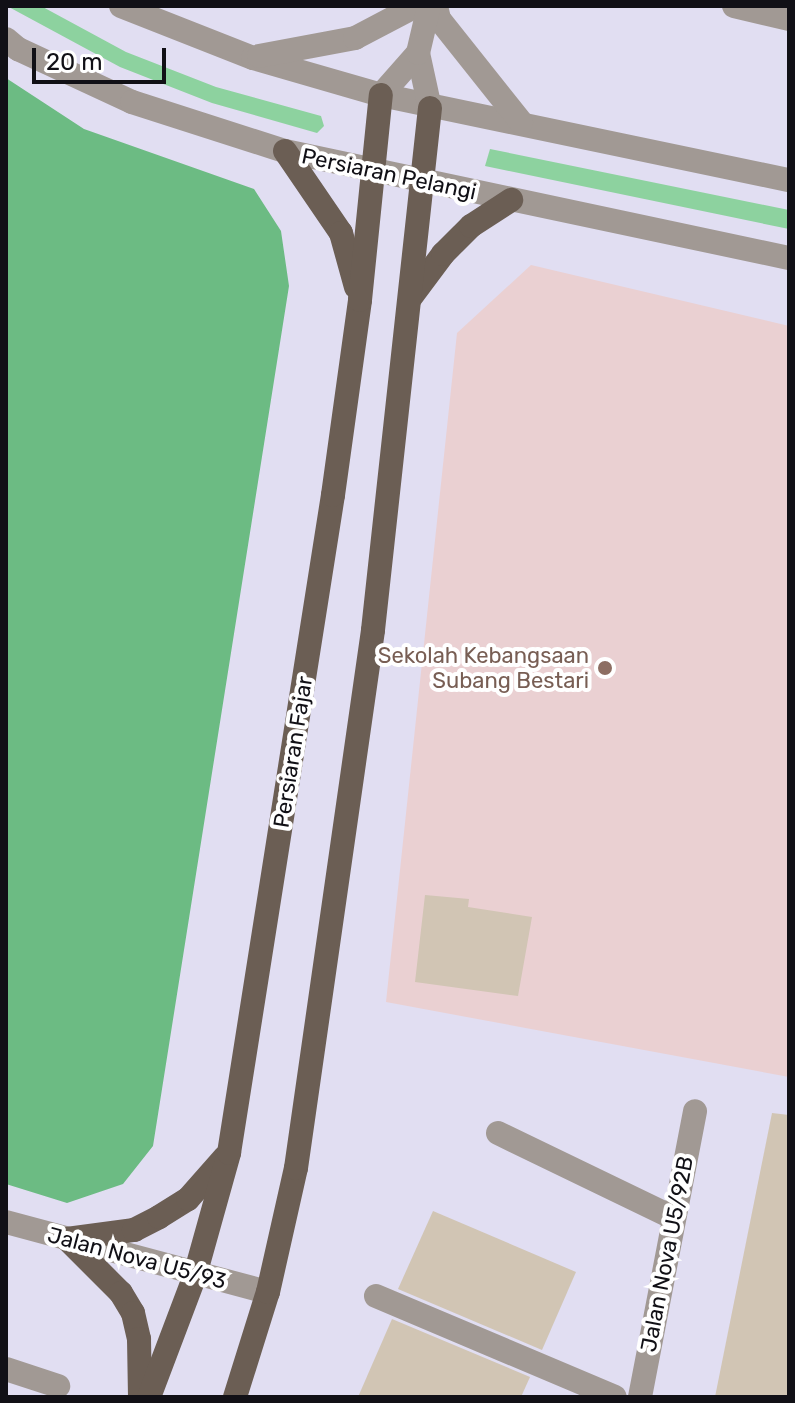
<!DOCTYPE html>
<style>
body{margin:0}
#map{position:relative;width:795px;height:1403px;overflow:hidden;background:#e1def2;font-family:Rubik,sans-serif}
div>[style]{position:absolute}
.education>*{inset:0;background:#ead0d2}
.green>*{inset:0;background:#8dd29f}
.forest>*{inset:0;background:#6cbb83}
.building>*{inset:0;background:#d1c5b4}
.minor>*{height:24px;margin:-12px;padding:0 12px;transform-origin:12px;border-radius:12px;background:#a19994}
.major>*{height:24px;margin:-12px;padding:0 12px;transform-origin:12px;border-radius:12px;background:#6b5e54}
.dots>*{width:22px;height:22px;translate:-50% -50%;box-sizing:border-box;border:4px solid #fff;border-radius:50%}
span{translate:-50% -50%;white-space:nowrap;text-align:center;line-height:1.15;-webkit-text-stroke:8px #fff;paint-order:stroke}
.street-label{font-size:22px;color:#111016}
.education-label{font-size:22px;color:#785e54}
.right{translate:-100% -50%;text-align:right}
.frame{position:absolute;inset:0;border:8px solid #111016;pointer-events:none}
.scale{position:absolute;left:32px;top:48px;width:134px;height:36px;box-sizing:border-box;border:4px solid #111016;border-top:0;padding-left:10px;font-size:24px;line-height:28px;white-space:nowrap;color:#111016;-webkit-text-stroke:6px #fff;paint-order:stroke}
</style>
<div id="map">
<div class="education">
<div style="clip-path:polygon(531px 265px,789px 326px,789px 1077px,386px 1002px,457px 333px)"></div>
</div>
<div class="green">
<div style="clip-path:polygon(7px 6px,41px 6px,126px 52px,216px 87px,321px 116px,324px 126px,317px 133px,212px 103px,120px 67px)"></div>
<div style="clip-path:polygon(490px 149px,789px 210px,789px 229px,485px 166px)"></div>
</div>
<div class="forest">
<div style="clip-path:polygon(6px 78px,84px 129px,254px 189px,281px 231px,289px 286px,153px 1146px,123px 1184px,67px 1203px,6px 1184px)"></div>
</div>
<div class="building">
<div style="clip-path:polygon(425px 895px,469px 899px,468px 907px,532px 917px,518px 996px,415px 982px)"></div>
<div style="clip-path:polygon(772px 1113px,789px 1115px,789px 1397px,715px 1397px)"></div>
<div style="clip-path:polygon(433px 1211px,576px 1272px,542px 1350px,398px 1289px)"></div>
<div style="clip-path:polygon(392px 1319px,530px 1377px,521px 1397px,358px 1397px)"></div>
</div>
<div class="minor">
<div style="left:121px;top:6px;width:142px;rotate:21.5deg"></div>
<div style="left:253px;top:58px;width:133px;rotate:16.1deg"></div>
<div style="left:381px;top:95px;width:417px;rotate:11.8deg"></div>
<div style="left:436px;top:6px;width:13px;rotate:77deg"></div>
<div style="left:439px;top:19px;width:132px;rotate:51.5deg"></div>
<div style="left:734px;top:6px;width:57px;rotate:13.3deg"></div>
<div style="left:6px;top:39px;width:16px;rotate:40deg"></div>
<div style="left:18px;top:49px;width:126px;rotate:24.9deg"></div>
<div style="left:132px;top:102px;width:161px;rotate:17.8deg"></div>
<div style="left:285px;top:151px;width:515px;rotate:11.99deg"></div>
<div style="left:418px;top:53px;width:56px;rotate:77.7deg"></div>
<div style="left:259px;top:56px;width:98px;rotate:-10.6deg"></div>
<div style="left:355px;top:38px;width:69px;rotate:-27.7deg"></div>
<div style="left:381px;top:95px;width:56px;rotate:-48.6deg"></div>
<div style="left:418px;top:53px;width:48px;rotate:-76.8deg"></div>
<div style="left:498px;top:1133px;width:195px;rotate:25.8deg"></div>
<div style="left:6px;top:1222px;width:271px;rotate:15deg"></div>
<div style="left:376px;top:1296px;width:259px;rotate:22.9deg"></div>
<div style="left:6px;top:1369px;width:55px;rotate:18.1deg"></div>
<div style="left:640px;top:1397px;width:291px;rotate:-79.1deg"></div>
</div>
<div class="major">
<div style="left:285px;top:151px;width:99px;rotate:55.7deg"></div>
<div style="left:341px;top:233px;width:56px;rotate:74.5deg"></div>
<div style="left:411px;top:297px;width:54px;rotate:-53.3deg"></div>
<div style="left:443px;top:254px;width:40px;rotate:-45deg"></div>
<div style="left:471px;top:226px;width:48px;rotate:-33deg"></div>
<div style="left:67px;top:1239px;width:68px;rotate:-7.7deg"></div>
<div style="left:134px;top:1230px;width:28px;rotate:-27deg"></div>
<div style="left:159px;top:1217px;width:34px;rotate:-32deg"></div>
<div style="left:188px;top:1199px;width:56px;rotate:-48.6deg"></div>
<div style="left:67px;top:1239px;width:76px;rotate:45deg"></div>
<div style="left:121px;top:1293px;width:23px;rotate:59deg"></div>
<div style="left:133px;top:1313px;width:27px;rotate:77deg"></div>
<div style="left:139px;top:1339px;width:58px;rotate:89deg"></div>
<div style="left:149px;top:1397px;width:130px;rotate:-69.3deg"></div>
<div style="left:195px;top:1275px;width:127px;rotate:-74.4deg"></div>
<div style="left:229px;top:1153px;width:666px;rotate:-81.02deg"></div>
<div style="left:333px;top:495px;width:197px;rotate:-82.1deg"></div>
<div style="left:360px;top:300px;width:206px;rotate:-84.2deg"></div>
<div style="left:235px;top:1397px;width:110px;rotate:-72.6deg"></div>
<div style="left:268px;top:1292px;width:127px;rotate:-77.3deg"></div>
<div style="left:296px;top:1168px;width:543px;rotate:-81.85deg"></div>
<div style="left:373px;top:630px;width:525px;rotate:-83.77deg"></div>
</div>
<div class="dots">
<div style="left:605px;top:668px;background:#8d6e63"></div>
</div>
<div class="street-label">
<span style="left:389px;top:174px;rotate:12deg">Persiaran Pelangi</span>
<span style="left:293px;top:752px;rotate:-81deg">Persiaran Fajar</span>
<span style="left:667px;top:1254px;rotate:-79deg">Jalan Nova U5/92B</span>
<span style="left:137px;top:1258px;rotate:15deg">Jalan Nova U5/93</span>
</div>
<div class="education-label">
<span class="right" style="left:589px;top:668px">Sekolah Kebangsaan<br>Subang Bestari</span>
</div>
<div class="frame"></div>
<div class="scale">20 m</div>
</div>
